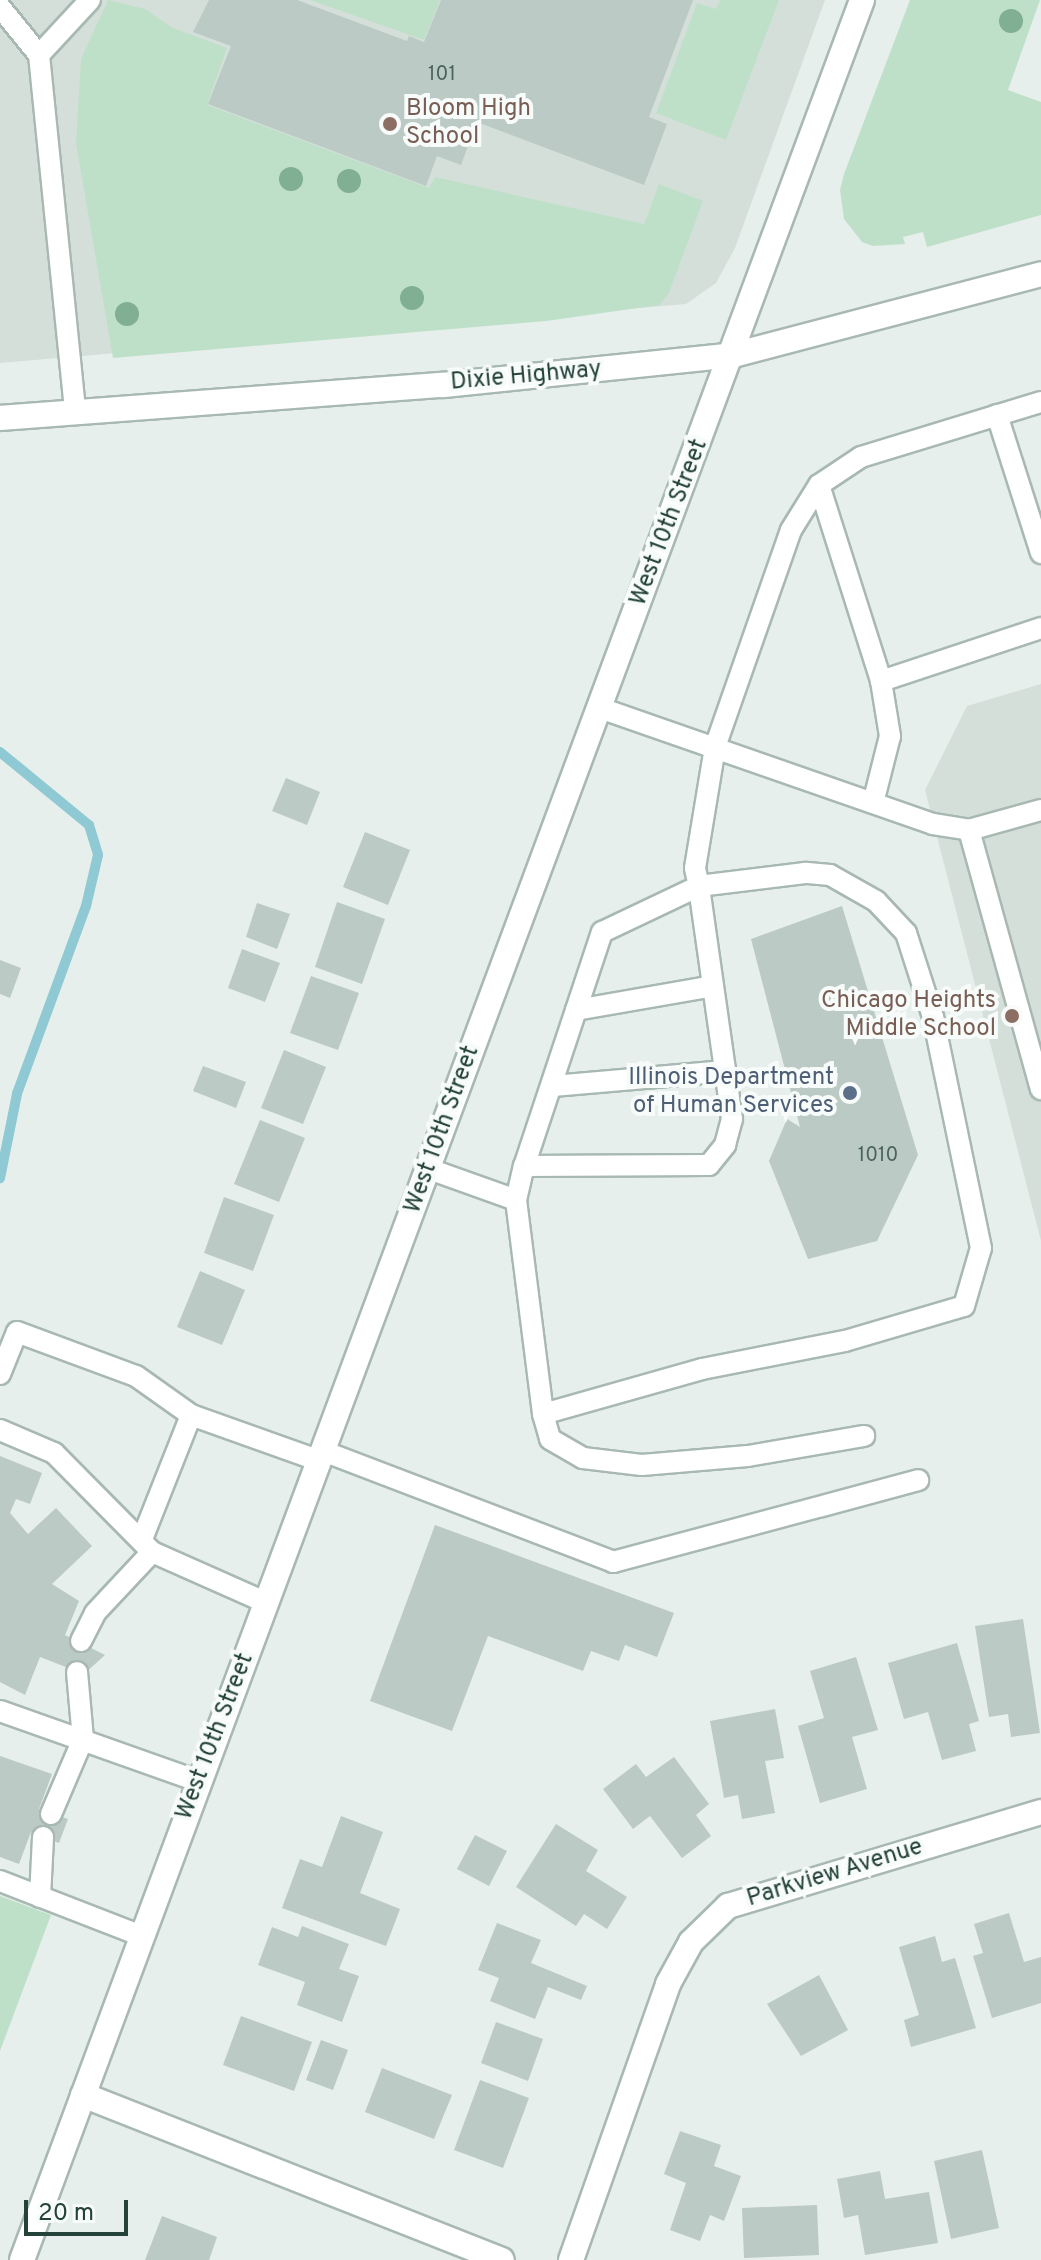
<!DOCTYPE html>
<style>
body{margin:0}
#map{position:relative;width:1041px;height:2260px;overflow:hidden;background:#e6efeb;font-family:Overpass,sans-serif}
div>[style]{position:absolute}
.built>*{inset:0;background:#d4dfda}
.green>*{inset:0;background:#bfe0c8}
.stream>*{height:10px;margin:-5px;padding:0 5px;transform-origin:5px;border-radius:5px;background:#8ec9d4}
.building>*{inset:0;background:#bbcac4}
.roads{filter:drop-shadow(2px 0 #a8b8b2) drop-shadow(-2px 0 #a8b8b2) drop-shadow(0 2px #a8b8b2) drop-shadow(0 -2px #a8b8b2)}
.service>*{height:20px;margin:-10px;padding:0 10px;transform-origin:10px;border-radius:10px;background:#fff}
.minor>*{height:24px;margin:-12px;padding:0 12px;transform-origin:12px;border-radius:12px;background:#fff}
.secondary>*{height:24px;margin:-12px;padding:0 12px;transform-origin:12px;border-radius:12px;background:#fff}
.trees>*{width:24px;height:24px;margin:-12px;border-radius:50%;background:#80af93}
.dots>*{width:22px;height:22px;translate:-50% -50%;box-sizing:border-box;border:4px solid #f7fbf9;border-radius:50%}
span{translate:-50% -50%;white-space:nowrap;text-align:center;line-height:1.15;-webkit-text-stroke:8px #f7fbf9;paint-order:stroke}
.number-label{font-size:20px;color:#4a645c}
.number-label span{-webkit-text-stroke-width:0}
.education-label{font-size:24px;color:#785e54}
.left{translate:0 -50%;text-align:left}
.right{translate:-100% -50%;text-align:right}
.street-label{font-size:24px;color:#24423a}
.service-label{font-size:24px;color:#4e5e75}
.scale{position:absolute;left:24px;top:2200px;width:104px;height:36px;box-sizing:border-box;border:4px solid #24423a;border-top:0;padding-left:10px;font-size:24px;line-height:28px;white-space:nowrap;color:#24423a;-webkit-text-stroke:6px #f7fbf9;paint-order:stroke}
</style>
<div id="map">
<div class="built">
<div style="clip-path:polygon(0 0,825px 0,735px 248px,716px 283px,686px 304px,0 363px)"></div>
<div style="clip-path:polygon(1041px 684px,1041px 1241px,925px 790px,967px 706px)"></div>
</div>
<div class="green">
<div style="clip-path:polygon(108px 0,145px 9px,173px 28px,227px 48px,207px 105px,429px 188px,435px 177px,644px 224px,659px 184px,703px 201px,669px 293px,659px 305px,546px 321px,113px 358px,76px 143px,81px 59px)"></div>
<div style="clip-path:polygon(310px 0,440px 0,424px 40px)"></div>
<div style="clip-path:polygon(720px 0,779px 0,726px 140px,656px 113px,697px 3px,716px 9px)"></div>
<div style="clip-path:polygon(910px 0,1040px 0,1008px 90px,1041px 102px,1041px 215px,927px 247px,923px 232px,903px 237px,905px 244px,873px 246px,862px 242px,844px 219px,840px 190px,844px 174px)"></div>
<div style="clip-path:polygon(0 1896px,51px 1915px,0 2051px)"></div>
</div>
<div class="stream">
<div style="left:0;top:752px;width:115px;rotate:39.4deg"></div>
<div style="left:89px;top:825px;width:31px;rotate:73deg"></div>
<div style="left:98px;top:855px;width:52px;rotate:103.2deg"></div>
<div style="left:86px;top:906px;width:200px;rotate:110.2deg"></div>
<div style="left:17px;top:1094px;width:86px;rotate:101.4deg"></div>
</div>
<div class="building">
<div style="clip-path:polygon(209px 0,297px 0,407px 41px,409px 36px,424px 42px,441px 0,693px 0,649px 117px,667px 124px,644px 185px,477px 122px,461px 165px,437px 156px,426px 186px,208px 104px,231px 46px,193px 32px)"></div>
<div style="clip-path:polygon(286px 778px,320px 792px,307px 825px,272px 811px)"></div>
<div style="clip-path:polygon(365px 832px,410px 850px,388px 905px,343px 887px)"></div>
<div style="clip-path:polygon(337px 902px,385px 919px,362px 984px,315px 967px)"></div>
<div style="clip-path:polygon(257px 903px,290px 914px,277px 949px,246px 937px)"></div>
<div style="clip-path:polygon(842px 906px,918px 1155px,877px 1241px,808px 1259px,769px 1161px,787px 1119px,800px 1127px,751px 939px)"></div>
<div style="clip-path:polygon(242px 949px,280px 963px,265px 1002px,228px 988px)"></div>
<div style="clip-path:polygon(0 960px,21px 968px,10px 998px,0 994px)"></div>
<div style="clip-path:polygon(311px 976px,359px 993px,338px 1050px,290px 1033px)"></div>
<div style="clip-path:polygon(284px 1050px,326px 1067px,303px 1124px,261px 1108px)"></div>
<div style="clip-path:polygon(203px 1066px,246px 1082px,236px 1108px,193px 1091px)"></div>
<div style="clip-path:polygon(260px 1120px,305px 1138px,279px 1202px,234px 1184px)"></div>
<div style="clip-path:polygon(224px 1197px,274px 1215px,253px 1271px,204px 1253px)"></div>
<div style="clip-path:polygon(200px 1271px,245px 1290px,222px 1345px,177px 1327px)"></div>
<div style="clip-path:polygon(0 1456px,42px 1473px,30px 1504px,16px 1499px,10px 1513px,28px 1534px,56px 1508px,92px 1546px,52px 1584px,79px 1601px,65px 1635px,105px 1655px,84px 1674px,40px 1657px,25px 1695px,0 1682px)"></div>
<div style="clip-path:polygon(435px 1525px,674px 1613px,657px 1657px,625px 1645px,619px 1661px,591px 1651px,583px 1671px,488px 1636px,452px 1731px,370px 1701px)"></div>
<div style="clip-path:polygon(1023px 1619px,1040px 1733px,1011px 1737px,1008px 1714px,989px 1717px,975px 1626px)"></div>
<div style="clip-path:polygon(957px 1643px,979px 1721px,969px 1724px,976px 1751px,942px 1760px,928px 1712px,904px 1719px,888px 1663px)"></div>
<div style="clip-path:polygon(856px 1657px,878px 1730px,852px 1737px,867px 1789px,820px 1803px,798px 1726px,824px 1718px,810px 1671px)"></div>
<div style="clip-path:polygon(775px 1709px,784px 1758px,765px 1761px,775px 1813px,742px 1819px,738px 1795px,724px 1798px,710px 1721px)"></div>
<div style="clip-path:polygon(0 1756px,52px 1774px,39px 1809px,68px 1819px,59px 1843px,31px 1832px,19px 1864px,0 1857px)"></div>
<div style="clip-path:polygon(674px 1757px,709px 1804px,696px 1815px,711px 1836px,682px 1858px,650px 1816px,633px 1829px,603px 1789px,636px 1764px,646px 1777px)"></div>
<div style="clip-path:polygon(341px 1816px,383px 1832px,360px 1893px,400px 1909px,386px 1946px,282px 1908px,300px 1859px,322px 1867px)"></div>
<div style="clip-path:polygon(556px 1824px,598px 1850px,586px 1871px,627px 1897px,607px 1929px,584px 1914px,576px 1926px,516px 1887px)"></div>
<div style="clip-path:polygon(475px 1835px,507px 1851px,489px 1886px,457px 1869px)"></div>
<div style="clip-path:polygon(1009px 1913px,1024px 1962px,1041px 1957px,1041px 2003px,992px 2018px,973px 1956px,983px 1953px,974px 1924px)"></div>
<div style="clip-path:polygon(497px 1923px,541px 1940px,531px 1963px,587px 1986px,581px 2000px,548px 1987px,535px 2019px,490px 2001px,499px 1978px,478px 1970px)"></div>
<div style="clip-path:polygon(302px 1926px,349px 1944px,339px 1969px,359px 1976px,342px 2022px,297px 2005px,305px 1982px,258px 1965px,272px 1927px,298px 1937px)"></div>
<div style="clip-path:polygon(935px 1936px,942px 1962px,955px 1958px,976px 2028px,911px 2047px,904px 2020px,919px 2015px,899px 1947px)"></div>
<div style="clip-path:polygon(819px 1975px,848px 2030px,801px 2056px,767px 2004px)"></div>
<div style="clip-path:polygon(241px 2016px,312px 2042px,294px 2091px,223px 2065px)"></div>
<div style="clip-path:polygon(496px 2022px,543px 2039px,528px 2081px,481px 2063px)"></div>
<div style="clip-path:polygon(321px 2040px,348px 2050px,333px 2090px,306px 2080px)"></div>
<div style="clip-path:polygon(382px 2068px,452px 2095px,434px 2139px,365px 2112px)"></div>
<div style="clip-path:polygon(480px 2080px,529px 2098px,503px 2168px,454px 2150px)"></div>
<div style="clip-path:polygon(680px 2131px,721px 2145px,714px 2166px,741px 2176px,724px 2221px,710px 2215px,700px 2241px,670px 2230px,686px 2183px,664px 2174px)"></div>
<div style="clip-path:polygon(982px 2150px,999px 2228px,951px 2239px,934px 2161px)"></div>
<div style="clip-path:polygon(880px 2171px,885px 2199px,929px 2192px,938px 2243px,865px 2255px,858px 2215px,844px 2218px,837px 2179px)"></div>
<div style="clip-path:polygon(817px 2205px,819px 2255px,744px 2258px,742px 2208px)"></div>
<div style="clip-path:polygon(162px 2216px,217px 2237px,209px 2260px,145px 2260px)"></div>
</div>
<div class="roads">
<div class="service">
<div style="left:0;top:7px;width:62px;rotate:50.9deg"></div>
<div style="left:39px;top:55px;width:358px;rotate:84.2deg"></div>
<div style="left:39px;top:55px;width:75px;rotate:-47.2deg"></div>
<div style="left:997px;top:415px;width:145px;rotate:72.3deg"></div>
<div style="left:819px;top:485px;width:206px;rotate:72.4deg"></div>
<div style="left:881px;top:681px;width:56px;rotate:80.7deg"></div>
<div style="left:890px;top:736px;width:69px;rotate:104.2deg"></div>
<div style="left:881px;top:681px;width:169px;rotate:-18.3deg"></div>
<div style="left:600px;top:708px;width:353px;rotate:19.2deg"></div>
<div style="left:933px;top:824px;width:36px;rotate:9deg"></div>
<div style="left:969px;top:830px;width:75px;rotate:-15.5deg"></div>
<div style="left:969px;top:830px;width:269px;rotate:74.5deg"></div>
<div style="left:576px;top:1010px;width:139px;rotate:-9.9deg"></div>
<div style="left:553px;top:1086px;width:173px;rotate:-5deg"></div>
<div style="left:429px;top:1169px;width:92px;rotate:19.6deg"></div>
<div style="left:516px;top:1200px;width:216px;rotate:82.8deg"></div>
<div style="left:543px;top:1414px;width:165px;rotate:-15.8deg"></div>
<div style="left:702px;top:1369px;width:146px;rotate:-11.1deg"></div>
<div style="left:845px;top:1341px;width:124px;rotate:-16.4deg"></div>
<div style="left:964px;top:1306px;width:60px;rotate:-73.7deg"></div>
<div style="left:981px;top:1248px;width:236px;rotate:-101.7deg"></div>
<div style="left:933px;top:1017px;width:88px;rotate:-107.8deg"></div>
<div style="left:906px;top:933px;width:44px;rotate:-133.2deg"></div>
<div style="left:876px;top:901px;width:53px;rotate:-150.5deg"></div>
<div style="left:830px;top:875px;width:25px;rotate:-175deg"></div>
<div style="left:805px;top:873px;width:107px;rotate:173deg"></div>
<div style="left:699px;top:886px;width:18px;rotate:-103deg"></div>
<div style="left:695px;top:868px;width:123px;rotate:-80.6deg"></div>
<div style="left:715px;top:747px;width:230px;rotate:-70.7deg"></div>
<div style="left:791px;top:530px;width:53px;rotate:-58.1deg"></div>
<div style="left:819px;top:485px;width:50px;rotate:-33.7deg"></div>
<div style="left:861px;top:457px;width:188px;rotate:-17deg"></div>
<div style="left:516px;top:1200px;width:35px;rotate:-77deg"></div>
<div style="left:524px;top:1166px;width:185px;rotate:-0.3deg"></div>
<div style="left:709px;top:1165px;width:26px;rotate:-51deg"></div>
<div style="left:725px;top:1145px;width:27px;rotate:-75deg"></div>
<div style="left:732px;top:1119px;width:235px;rotate:-98.1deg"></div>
<div style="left:699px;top:886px;width:107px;rotate:154.6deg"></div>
<div style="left:602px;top:932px;width:247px;rotate:108.4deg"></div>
<div style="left:0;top:1374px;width:45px;rotate:-68deg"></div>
<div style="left:17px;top:1332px;width:127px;rotate:20.3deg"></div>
<div style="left:136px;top:1376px;width:67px;rotate:35.3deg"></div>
<div style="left:191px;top:1415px;width:137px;rotate:19.6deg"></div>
<div style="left:543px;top:1414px;width:26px;rotate:74deg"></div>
<div style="left:550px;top:1439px;width:38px;rotate:30deg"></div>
<div style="left:583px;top:1458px;width:59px;rotate:6.8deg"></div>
<div style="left:642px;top:1465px;width:106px;rotate:-4.9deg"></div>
<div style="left:748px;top:1456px;width:118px;rotate:-9.8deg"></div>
<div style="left:0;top:1430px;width:59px;rotate:23.1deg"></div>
<div style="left:54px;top:1453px;width:139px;rotate:45.3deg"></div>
<div style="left:152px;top:1552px;width:126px;rotate:23.9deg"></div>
<div style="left:323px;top:1451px;width:311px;rotate:20.9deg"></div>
<div style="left:613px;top:1562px;width:316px;rotate:-15deg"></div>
<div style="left:142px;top:1539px;width:133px;rotate:-68.4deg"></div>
<div style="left:81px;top:1641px;width:31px;rotate:-63deg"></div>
<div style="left:95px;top:1613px;width:83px;rotate:-46.9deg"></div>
<div style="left:0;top:1711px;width:212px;rotate:19.5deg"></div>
<div style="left:51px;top:1814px;width:82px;rotate:-66.9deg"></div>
<div style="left:83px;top:1739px;width:67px;rotate:-95.1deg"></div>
<div style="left:0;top:1881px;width:152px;rotate:21.2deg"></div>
<div style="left:40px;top:1897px;width:60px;rotate:-87.1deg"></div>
</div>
<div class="minor">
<div style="left:83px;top:2095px;width:450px;rotate:21.5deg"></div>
<div style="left:22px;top:2260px;width:2411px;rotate:-69.61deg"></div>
<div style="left:571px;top:2260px;width:293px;rotate:-70.6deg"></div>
<div style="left:668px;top:1984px;width:48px;rotate:-61.3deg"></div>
<div style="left:691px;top:1942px;width:52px;rotate:-44.2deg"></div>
<div style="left:728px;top:1906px;width:327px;rotate:-16.7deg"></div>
</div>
<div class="secondary">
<div style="left:0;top:418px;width:445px;rotate:-4.3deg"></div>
<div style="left:444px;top:385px;width:291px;rotate:-5.9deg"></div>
<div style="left:733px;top:355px;width:318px;rotate:-14.7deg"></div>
</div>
</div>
<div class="trees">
<div style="left:1011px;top:21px"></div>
<div style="left:291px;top:179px"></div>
<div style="left:349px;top:181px"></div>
<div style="left:412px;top:298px"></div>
<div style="left:127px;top:314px"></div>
</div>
<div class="dots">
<div style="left:390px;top:124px;background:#8d6e63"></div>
<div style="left:1012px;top:1016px;background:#8d6e63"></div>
<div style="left:850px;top:1093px;background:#5c6f8a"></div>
</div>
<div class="number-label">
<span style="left:442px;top:75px">101</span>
<span style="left:878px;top:1156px">1010</span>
</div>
<div class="education-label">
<span class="left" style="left:406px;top:124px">Bloom High<br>School</span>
<span class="right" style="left:996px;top:1016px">Chicago Heights<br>Middle School</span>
</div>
<div class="street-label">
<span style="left:526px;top:377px;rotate:-5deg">Dixie Highway</span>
<span style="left:670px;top:523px;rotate:-69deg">West 10th Street</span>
<span style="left:443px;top:1130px;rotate:-70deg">West 10th Street</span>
<span style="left:216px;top:1737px;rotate:-69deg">West 10th Street</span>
<span style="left:835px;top:1874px;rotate:-17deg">Parkview Avenue</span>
</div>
<div class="service-label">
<span class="right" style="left:834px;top:1093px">Illinois Department<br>of Human Services</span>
</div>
<div class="scale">20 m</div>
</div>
